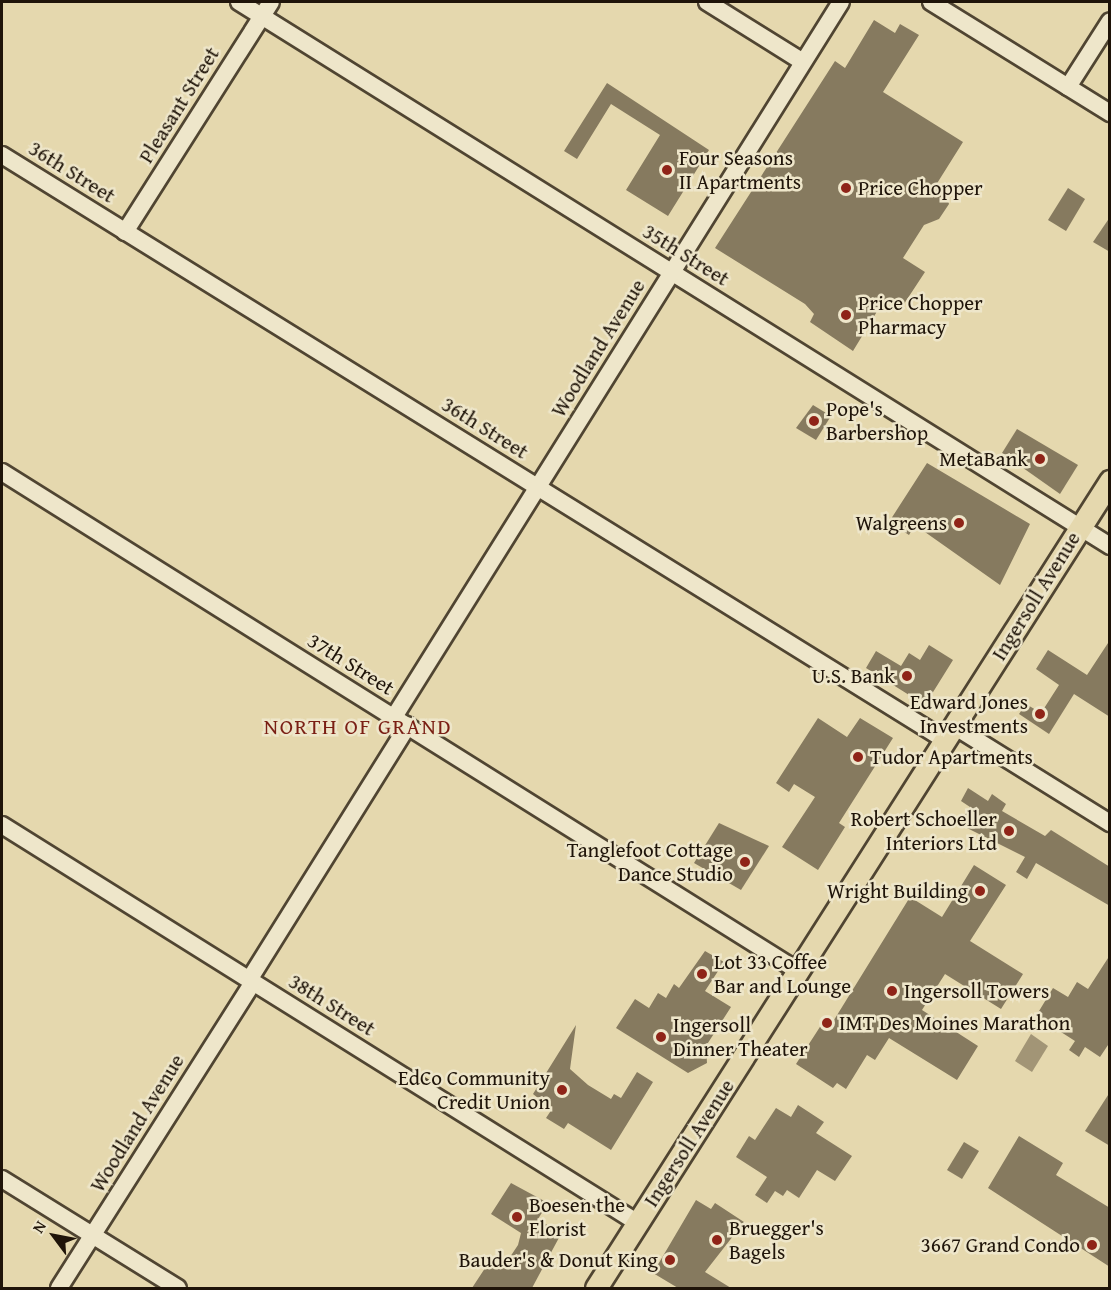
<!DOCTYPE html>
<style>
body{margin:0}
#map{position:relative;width:1111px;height:1290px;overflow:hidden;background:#e5d8ae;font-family:"Gentium Book Plus",serif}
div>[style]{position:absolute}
.water>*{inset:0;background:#a29576}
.building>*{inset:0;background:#867a5f}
.roads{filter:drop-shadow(2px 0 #504532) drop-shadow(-2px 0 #504532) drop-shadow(0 2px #504532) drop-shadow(0 -2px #504532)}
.minor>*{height:16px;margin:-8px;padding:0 8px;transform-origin:8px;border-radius:8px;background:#eee6ca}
.major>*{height:21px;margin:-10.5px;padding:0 10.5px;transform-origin:10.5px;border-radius:10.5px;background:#e5d8ae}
.dots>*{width:16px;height:16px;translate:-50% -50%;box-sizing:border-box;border:3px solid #eee6ca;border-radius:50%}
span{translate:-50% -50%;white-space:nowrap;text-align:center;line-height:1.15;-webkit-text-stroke:5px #eee6ca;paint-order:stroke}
.street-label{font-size:21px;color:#1f1409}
.poi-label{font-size:21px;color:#1f1409}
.left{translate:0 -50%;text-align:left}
.right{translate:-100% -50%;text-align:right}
.neighbourhood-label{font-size:22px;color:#7a1f14;letter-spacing:1.5px}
.frame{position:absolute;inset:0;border:3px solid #1f1409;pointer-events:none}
.north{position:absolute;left:24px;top:1206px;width:60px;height:60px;-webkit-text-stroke:4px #eee6ca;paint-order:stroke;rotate:302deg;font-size:16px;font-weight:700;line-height:24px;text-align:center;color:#1f1409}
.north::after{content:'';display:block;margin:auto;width:21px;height:27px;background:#1f1409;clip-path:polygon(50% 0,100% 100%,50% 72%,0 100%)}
</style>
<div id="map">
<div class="water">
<div style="clip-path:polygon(1031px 1034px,1048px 1046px,1032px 1072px,1015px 1061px)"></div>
</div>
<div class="building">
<div style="clip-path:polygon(874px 20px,895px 33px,900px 24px,919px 35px,883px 92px,963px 142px,936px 185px,945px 191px,949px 204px,939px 219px,924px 225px,903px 258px,925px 272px,900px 310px,884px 300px,853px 351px,810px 322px,814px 314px,805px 304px,715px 248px,835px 61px,845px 68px)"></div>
<div style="clip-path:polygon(607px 83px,709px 150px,668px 216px,626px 190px,660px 135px,611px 104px,577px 159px,564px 151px)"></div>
<div style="clip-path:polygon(1068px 188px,1085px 199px,1066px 231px,1048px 220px)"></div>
<div style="clip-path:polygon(1110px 217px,1110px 252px,1093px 242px)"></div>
<div style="clip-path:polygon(813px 405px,831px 416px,816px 440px,796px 428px)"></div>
<div style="clip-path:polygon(1017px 429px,1078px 465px,1060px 494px,1002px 453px)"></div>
<div style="clip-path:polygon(927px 463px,1030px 524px,1000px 585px,915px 525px,909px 535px,889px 522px)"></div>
<div style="clip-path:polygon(1110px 640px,1110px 717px,1074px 694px,1049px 734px,1019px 714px,1026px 704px,1041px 713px,1059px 685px,1036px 669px,1048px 650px,1087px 675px)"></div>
<div style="clip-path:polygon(929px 645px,953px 660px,925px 705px,866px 668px,876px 651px,901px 666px,909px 653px,920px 660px)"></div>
<div style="clip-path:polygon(818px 718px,847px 737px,860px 718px,893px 738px,839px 823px,845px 827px,818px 870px,782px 847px,815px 797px,794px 784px,789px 792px,776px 783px)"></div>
<div style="clip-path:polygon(968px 788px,988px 801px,992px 794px,1006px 804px,1002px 811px,1045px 836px,1051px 830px,1110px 867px,1110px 906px,1036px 863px,1027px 879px,1016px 872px,1025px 857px,959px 824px,970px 807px,961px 801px)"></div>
<div style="clip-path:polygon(719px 823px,769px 846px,741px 890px,694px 863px)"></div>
<div style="clip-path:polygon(974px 865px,1006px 885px,970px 941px,1023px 974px,1001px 1009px,945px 974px,922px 1010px,978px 1046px,957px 1080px,889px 1038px,875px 1060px,867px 1055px,846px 1089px,837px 1083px,833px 1088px,796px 1064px,827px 1016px,834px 1020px,910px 897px,942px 917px)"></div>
<div style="clip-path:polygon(705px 951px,724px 962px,705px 991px,731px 1007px,706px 1046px,707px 1063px,688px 1073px,616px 1028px,635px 999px,649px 1008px,658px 993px,666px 998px,674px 984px,679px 988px)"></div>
<div style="clip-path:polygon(1110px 955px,1110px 1042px,1100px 1057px,1085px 1047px,1079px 1057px,1069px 1050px,1075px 1041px,1036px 1016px,1053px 988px,1068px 997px,1077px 982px,1088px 989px)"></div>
<div style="clip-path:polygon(576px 1025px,570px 1069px,588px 1085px,611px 1099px,614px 1094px,621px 1098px,637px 1072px,653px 1082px,611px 1150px,568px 1123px,564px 1129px,546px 1118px,552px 1109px,533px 1094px)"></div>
<div style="clip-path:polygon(1110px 1092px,1110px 1146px,1085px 1131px)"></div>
<div style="clip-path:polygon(798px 1105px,824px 1122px,816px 1133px,852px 1156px,835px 1181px,817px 1170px,799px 1198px,787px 1190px,783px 1196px,775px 1191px,767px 1203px,755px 1195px,767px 1177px,736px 1157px,749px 1136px,755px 1140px,776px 1108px,791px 1117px)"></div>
<div style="clip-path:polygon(1019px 1136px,1063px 1163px,1056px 1175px,1110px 1208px,1110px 1267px,988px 1188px)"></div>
<div style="clip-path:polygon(964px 1142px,979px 1151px,962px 1179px,947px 1170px)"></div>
<div style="clip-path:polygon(511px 1183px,548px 1203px,538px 1219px,561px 1234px,532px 1288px,472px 1288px,491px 1259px,504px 1266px,518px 1245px,521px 1233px,491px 1214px)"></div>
<div style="clip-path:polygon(696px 1200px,711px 1209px,715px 1203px,744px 1222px,705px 1272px,731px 1288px,678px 1288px,653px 1273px)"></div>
</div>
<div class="roads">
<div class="minor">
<div style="left:239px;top:2px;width:1027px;rotate:31.99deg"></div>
<div style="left:707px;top:2px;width:113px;rotate:32deg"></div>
<div style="left:931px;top:2px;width:211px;rotate:31.8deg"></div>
<div style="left:1068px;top:87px;width:78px;rotate:-57.5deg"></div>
<div style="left:2px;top:155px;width:1110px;rotate:31.81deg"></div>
<div style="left:125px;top:232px;width:272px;rotate:-57.6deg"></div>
<div style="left:2px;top:472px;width:939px;rotate:32.08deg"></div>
<div style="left:394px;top:717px;width:843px;rotate:-57.99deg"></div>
<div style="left:954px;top:726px;width:184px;rotate:31.9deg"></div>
<div style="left:2px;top:825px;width:750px;rotate:32.04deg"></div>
<div style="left:249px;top:980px;width:300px;rotate:-58deg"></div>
<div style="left:2px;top:1179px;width:207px;rotate:31.8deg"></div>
<div style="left:59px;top:1288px;width:362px;rotate:-57.6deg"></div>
</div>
<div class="major">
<div style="left:596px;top:1288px;width:957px;rotate:-57.51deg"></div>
</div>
</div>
<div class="dots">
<div style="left:667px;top:170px;background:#8f2418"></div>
<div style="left:846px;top:188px;background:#8f2418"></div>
<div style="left:846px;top:315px;background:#8f2418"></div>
<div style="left:814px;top:421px;background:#8f2418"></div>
<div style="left:1040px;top:459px;background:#8f2418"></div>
<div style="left:959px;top:523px;background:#8f2418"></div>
<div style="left:907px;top:676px;background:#8f2418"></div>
<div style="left:1040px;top:714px;background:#8f2418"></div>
<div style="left:858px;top:757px;background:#8f2418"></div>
<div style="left:1009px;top:831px;background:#8f2418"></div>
<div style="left:745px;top:862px;background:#8f2418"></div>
<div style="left:980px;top:891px;background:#8f2418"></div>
<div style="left:702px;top:974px;background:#8f2418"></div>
<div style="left:892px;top:991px;background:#8f2418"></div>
<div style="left:827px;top:1023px;background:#8f2418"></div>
<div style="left:661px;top:1037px;background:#8f2418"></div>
<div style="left:562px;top:1090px;background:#8f2418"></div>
<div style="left:517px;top:1217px;background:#8f2418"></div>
<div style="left:717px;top:1240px;background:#8f2418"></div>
<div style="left:1092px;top:1245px;background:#8f2418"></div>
<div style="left:670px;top:1260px;background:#8f2418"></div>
</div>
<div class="street-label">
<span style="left:179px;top:105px;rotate:-58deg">Pleasant Street</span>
<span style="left:72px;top:172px;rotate:32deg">36th Street</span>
<span style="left:686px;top:255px;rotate:32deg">35th Street</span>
<span style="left:598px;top:348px;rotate:-58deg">Woodland Avenue</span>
<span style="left:485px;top:428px;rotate:32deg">36th Street</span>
<span style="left:1036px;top:596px;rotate:-58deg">Ingersoll Avenue</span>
<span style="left:351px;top:664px;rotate:32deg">37th Street</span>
<span style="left:332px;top:1005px;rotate:32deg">38th Street</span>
<span style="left:137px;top:1123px;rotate:-58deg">Woodland Avenue</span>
<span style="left:689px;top:1143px;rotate:-57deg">Ingersoll Avenue</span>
</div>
<div class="poi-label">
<span class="left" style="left:679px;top:170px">Four Seasons<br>II Apartments</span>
<span class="left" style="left:858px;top:188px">Price Chopper</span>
<span class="left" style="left:858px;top:315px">Price Chopper<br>Pharmacy</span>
<span class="left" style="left:826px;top:421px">Pope's<br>Barbershop</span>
<span class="right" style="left:1028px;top:459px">MetaBank</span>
<span class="right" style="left:947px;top:523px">Walgreens</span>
<span class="right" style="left:895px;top:676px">U.S. Bank</span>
<span class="right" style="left:1028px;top:714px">Edward Jones<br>Investments</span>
<span class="left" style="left:870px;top:757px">Tudor Apartments</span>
<span class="right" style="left:997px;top:831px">Robert Schoeller<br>Interiors Ltd</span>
<span class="right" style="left:733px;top:862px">Tanglefoot Cottage<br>Dance Studio</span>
<span class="right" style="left:968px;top:891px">Wright Building</span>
<span class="left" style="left:714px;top:974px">Lot 33 Coffee<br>Bar and Lounge</span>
<span class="left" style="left:904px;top:991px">Ingersoll Towers</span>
<span class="left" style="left:839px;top:1023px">IMT Des Moines Marathon</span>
<span class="left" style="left:673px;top:1037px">Ingersoll<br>Dinner Theater</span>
<span class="right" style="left:550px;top:1090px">EdCo Community<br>Credit Union</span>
<span class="left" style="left:529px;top:1217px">Boesen the<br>Florist</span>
<span class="left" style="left:729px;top:1240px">Bruegger's<br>Bagels</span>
<span class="right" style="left:1080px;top:1245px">3667 Grand Condo</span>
<span class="right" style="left:658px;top:1260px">Bauder's &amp; Donut King</span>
</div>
<div class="neighbourhood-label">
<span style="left:358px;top:727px">NORTH OF GRAND</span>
</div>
<div class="frame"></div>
<div class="north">N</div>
</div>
